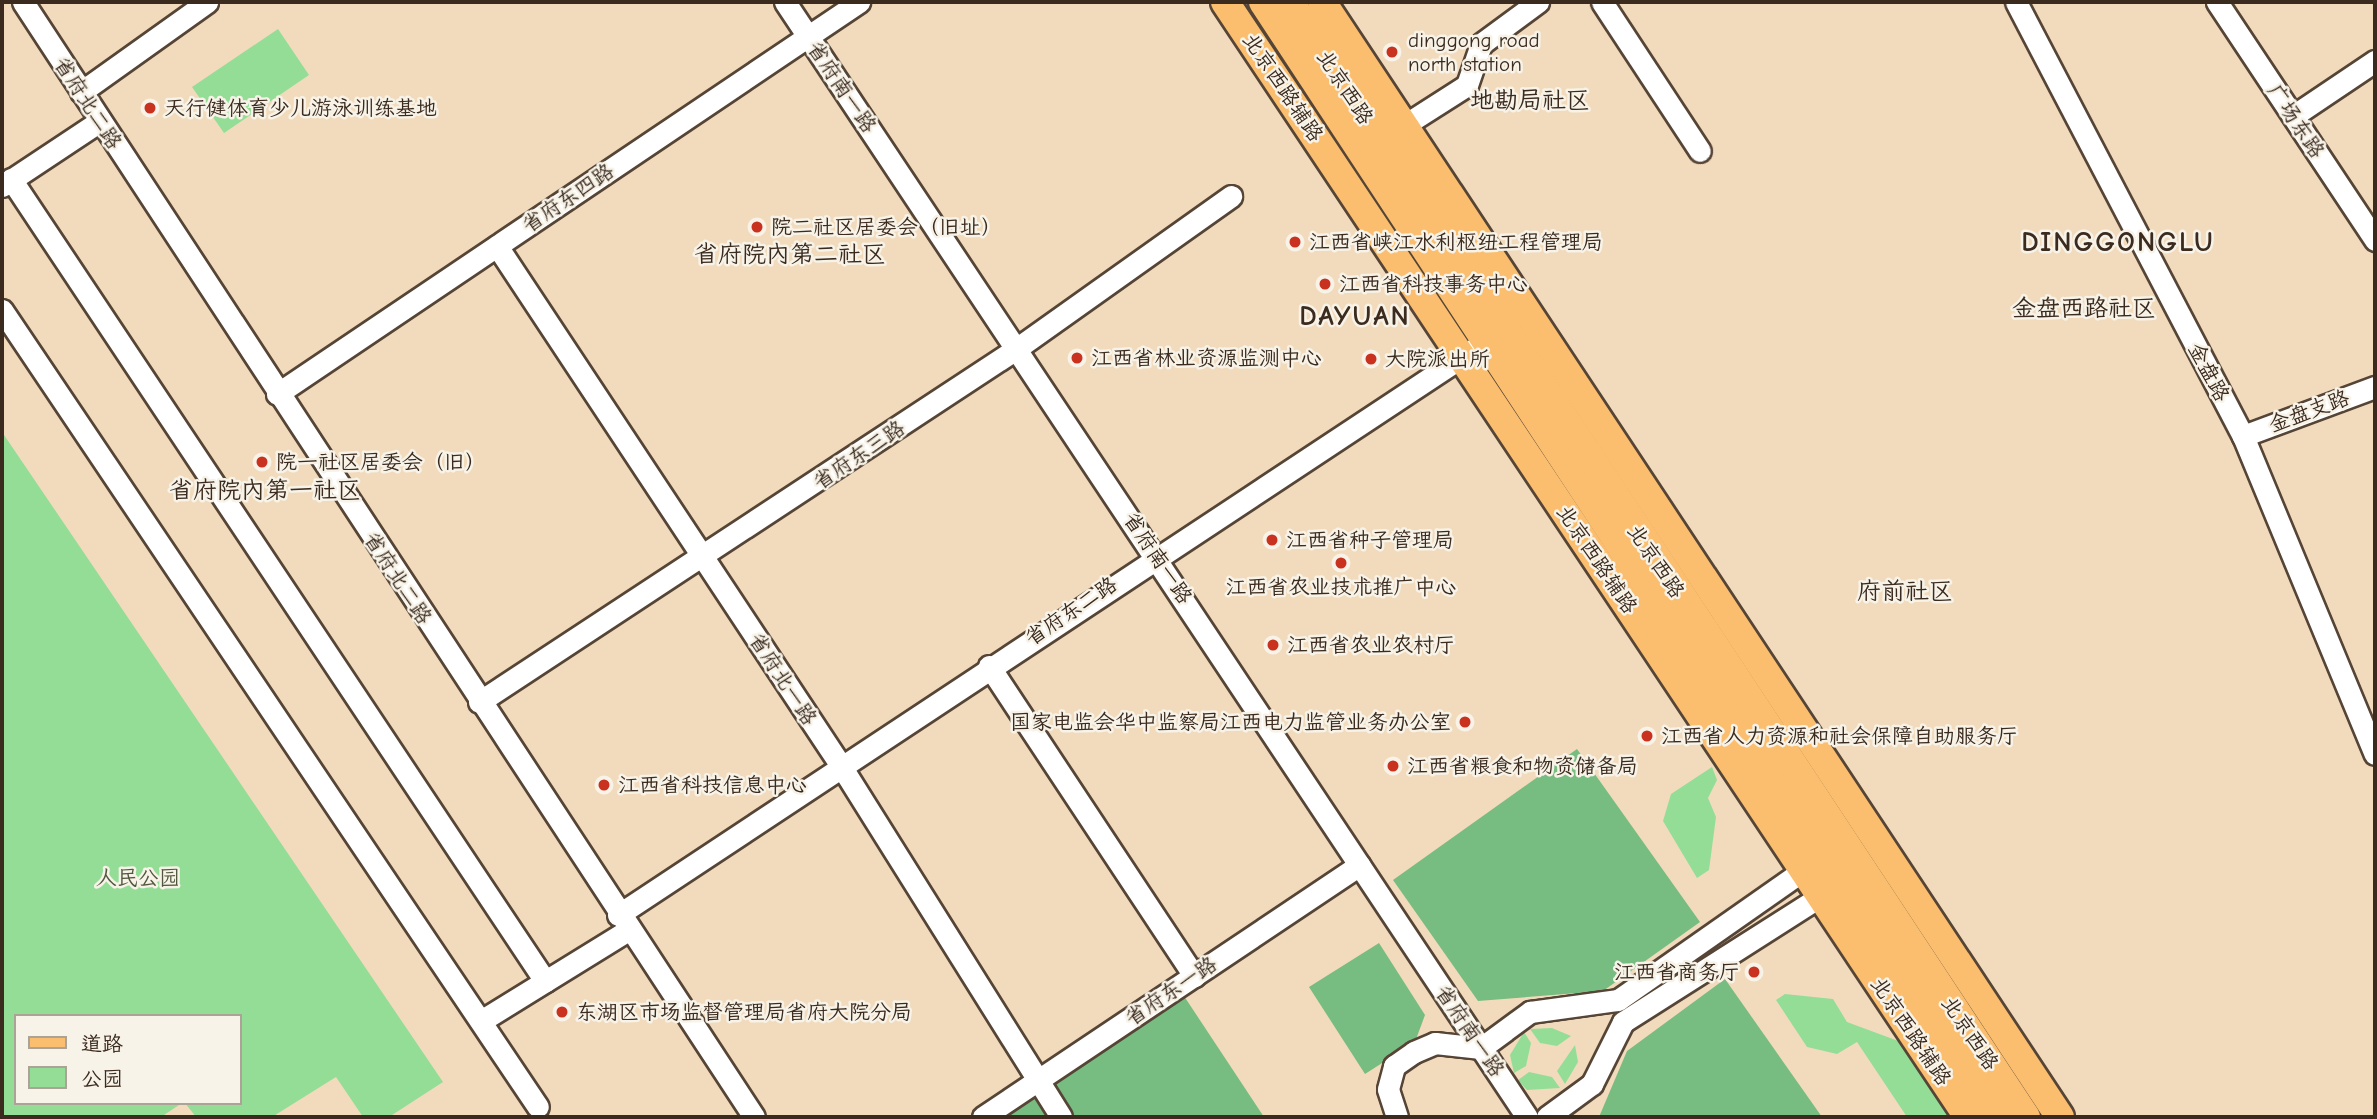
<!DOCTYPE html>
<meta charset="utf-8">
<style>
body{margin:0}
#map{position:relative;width:2377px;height:1119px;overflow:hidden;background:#f2dbbc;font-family:"Comic Neue","LXGW WenKai TC",sans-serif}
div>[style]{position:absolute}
.green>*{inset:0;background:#94dd97}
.forest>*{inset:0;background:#77bc80}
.roads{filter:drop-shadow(2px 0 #564536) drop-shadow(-2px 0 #564536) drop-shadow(0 2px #564536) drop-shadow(0 -2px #564536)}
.minor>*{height:21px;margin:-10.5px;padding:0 10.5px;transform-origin:10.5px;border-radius:10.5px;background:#fff}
.major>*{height:28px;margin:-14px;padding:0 14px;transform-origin:14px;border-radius:14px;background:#fabe6e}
.dots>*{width:19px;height:19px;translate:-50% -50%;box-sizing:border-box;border:4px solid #f7f3e8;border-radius:50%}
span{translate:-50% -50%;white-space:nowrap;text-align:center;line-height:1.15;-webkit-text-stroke:5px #f7f3e8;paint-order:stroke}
.poi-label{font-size:21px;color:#3b2a1e}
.left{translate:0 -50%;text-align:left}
.right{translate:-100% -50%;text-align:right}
.street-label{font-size:21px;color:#3b2a1e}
.park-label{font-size:21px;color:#51573c}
.quarter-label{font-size:24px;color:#3b2a1e}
.district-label{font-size:28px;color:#3b2a1e;font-weight:700;letter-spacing:2px}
.frame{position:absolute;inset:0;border:4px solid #3b2a1e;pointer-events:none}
.legend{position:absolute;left:14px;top:1014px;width:228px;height:91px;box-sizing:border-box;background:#f7f3e8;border:2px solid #aca397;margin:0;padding:9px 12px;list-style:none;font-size:21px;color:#3b2a1e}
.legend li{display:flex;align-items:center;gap:14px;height:35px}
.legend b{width:35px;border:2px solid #aca397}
</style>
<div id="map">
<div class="green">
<div style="clip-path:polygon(278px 29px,309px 75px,224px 133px,192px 87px)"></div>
<div style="clip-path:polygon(2px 432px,443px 1082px,389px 1117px,363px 1117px,336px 1077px,272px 1117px,196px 1117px,185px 1103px,240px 1103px,240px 1016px,16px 1016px,16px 1103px,182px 1103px,161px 1117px,2px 1117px)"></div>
<div style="clip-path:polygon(1712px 767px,1717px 780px,1708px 798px,1716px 817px,1709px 870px,1697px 878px,1663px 821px,1671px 794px)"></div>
<div style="clip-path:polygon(1785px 994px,1833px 999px,1847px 1022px,1901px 1042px,1950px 1117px,1907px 1117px,1857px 1042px,1837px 1054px,1807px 1047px,1776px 1000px)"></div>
<div style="clip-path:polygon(1552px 1028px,1571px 1036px,1557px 1046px,1540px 1043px,1530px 1029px)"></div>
<div style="clip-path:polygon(1524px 1032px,1531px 1043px,1526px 1066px,1514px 1073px,1510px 1055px)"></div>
<div style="clip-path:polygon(1575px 1045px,1578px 1062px,1565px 1084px,1557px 1071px)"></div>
<div style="clip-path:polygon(1529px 1072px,1552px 1077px,1560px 1088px,1527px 1090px,1518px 1080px)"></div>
</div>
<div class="forest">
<div style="clip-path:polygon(1577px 749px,1700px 922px,1603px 991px,1478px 1001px,1393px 880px)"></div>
<div style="clip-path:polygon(1379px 943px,1425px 1015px,1415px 1042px,1365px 1074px,1309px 987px)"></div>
<div style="clip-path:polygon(1725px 979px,1822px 1117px,1599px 1117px,1627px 1051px)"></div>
<div style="clip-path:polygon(1180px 990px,1264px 1117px,991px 1117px)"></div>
</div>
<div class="roads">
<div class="minor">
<div style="left:23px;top:2px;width:1333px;rotate:56.75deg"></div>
<div style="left:785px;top:2px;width:1339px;rotate:56.36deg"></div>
<div style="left:1602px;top:2px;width:178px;rotate:56.7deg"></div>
<div style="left:2016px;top:2px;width:490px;rotate:62.4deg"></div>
<div style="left:2243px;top:436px;width:344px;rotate:67.5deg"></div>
<div style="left:2217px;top:2px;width:286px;rotate:56.4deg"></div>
<div style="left:81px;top:92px;width:155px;rotate:-35.5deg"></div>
<div style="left:2293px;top:116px;width:99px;rotate:-33.9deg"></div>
<div style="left:1403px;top:126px;width:76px;rotate:-32.6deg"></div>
<div style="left:1467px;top:85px;width:43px;rotate:-71.1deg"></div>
<div style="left:1481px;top:44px;width:71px;rotate:-36.4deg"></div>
<div style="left:11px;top:179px;width:964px;rotate:56.34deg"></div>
<div style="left:2px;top:186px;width:118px;rotate:-33.6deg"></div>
<div style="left:497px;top:246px;width:623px;rotate:56.51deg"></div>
<div style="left:841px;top:766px;width:414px;rotate:57.9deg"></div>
<div style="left:2px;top:310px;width:960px;rotate:56.08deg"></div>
<div style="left:277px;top:394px;width:702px;rotate:-33.96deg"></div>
<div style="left:2243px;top:436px;width:141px;rotate:-20.4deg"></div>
<div style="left:989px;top:666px;width:372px;rotate:56.5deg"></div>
<div style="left:479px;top:702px;width:643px;rotate:-33.32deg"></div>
<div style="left:1016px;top:349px;width:264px;rotate:-35.4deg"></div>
<div style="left:618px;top:915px;width:1055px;rotate:-33.48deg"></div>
<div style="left:489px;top:1016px;width:163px;rotate:-31.7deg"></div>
<div style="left:983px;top:1117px;width:453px;rotate:-33.8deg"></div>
<div style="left:1397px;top:1117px;width:29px;rotate:-108deg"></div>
<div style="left:1388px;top:1089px;width:24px;rotate:-75deg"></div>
<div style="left:1394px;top:1066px;width:24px;rotate:-35deg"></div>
<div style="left:1414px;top:1052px;width:23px;rotate:-23deg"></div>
<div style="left:1435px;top:1043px;width:46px;rotate:6.2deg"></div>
<div style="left:1481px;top:1048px;width:61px;rotate:-36.3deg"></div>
<div style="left:1530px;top:1012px;width:89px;rotate:-7.8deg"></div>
<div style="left:1618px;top:1000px;width:239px;rotate:-35deg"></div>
<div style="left:1547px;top:1117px;width:56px;rotate:-36.3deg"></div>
<div style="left:1592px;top:1084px;width:69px;rotate:-63.4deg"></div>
<div style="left:1623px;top:1022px;width:248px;rotate:-32.5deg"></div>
</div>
<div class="major">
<div style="left:1225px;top:2px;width:1340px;rotate:56.32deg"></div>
<div style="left:1263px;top:2px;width:1334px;rotate:56.68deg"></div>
<div style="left:1290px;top:2px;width:1336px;rotate:56.57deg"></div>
<div style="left:1322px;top:2px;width:1337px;rotate:56.5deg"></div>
</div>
</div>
<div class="dots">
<div style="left:1392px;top:52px;background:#c8321e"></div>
<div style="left:150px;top:108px;background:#c8321e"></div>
<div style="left:757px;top:227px;background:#c8321e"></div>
<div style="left:1295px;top:242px;background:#c8321e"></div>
<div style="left:1325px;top:284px;background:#c8321e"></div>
<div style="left:1077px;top:358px;background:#c8321e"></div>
<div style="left:1371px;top:359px;background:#c8321e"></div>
<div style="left:262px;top:462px;background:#c8321e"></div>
<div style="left:1272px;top:540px;background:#c8321e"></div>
<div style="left:1341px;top:563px;background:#c8321e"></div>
<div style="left:1273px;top:645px;background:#c8321e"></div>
<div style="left:1465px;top:722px;background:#c8321e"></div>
<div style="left:1647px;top:736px;background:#c8321e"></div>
<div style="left:1393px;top:766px;background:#c8321e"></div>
<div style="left:604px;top:785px;background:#c8321e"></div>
<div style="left:1754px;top:972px;background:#c8321e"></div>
<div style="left:562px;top:1012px;background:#c8321e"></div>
</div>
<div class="poi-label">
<span class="left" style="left:1408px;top:52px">dinggong road<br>north station</span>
<span class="left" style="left:164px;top:108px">天行健体育少儿游泳训练基地</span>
<span class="left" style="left:771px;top:227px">院二社区居委会（旧址）</span>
<span class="left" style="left:1309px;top:242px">江西省峡江水利枢纽工程管理局</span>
<span class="left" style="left:1339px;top:284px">江西省科技事务中心</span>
<span class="left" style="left:1091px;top:358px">江西省林业资源监测中心</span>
<span class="left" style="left:1385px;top:359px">大院派出所</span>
<span class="left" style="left:276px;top:462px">院一社区居委会（旧）</span>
<span class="left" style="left:1286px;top:540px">江西省种子管理局</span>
<span style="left:1341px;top:587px">江西省农业技术推广中心</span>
<span class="left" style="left:1287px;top:645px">江西省农业农村厅</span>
<span class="right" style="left:1451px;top:722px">国家电监会华中监察局江西电力监管业务办公室</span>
<span class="left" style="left:1661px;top:736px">江西省人力资源和社会保障自助服务厅</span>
<span class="left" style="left:1407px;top:766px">江西省粮食和物资储备局</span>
<span class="left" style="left:618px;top:785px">江西省科技信息中心</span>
<span class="right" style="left:1740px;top:972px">江西省商务厅</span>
<span class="left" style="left:576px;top:1012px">东湖区市场监督管理局省府大院分局</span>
</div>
<div class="street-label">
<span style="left:842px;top:87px;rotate:56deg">省府南一路</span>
<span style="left:1283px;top:87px;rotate:56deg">北京西路辅路</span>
<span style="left:1345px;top:87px;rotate:57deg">北京西路</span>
<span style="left:88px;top:103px;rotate:57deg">省府北二路</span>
<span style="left:2296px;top:121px;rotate:56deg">广场东路</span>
<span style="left:568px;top:198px;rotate:-34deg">省府东四路</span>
<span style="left:2209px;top:372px;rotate:62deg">金盘路</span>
<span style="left:2309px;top:411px;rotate:-20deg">金盘支路</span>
<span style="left:859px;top:455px;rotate:-34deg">省府东三路</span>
<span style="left:1158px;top:558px;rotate:56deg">省府南一路</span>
<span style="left:1597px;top:559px;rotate:56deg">北京西路辅路</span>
<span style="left:1656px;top:561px;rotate:56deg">北京西路</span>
<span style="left:398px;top:578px;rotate:57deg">省府北二路</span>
<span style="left:1071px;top:611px;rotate:-34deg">省府东二路</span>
<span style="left:783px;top:679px;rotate:57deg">省府北一路</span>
<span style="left:1171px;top:991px;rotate:-34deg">省府东一路</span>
<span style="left:1470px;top:1031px;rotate:56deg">省府南一路</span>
<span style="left:1911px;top:1031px;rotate:56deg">北京西路辅路</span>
<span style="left:1970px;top:1033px;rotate:56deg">北京西路</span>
</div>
<div class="park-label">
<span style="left:138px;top:878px">人民公园</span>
</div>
<div class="quarter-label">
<span style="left:1530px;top:101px">地勘局社区</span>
<span style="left:790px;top:255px">省府院内第二社区</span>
<span style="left:2084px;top:309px">金盘西路社区</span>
<span style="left:265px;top:491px">省府院内第一社区</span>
<span style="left:1905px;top:592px">府前社区</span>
</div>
<div class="district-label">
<span style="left:2118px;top:242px">DINGGONGLU</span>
<span style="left:1355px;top:316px">DAYUAN</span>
</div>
<div class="frame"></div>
<ul class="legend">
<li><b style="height:9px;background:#fabe6e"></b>道路</li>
<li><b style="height:19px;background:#94dd97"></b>公园</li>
</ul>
</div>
